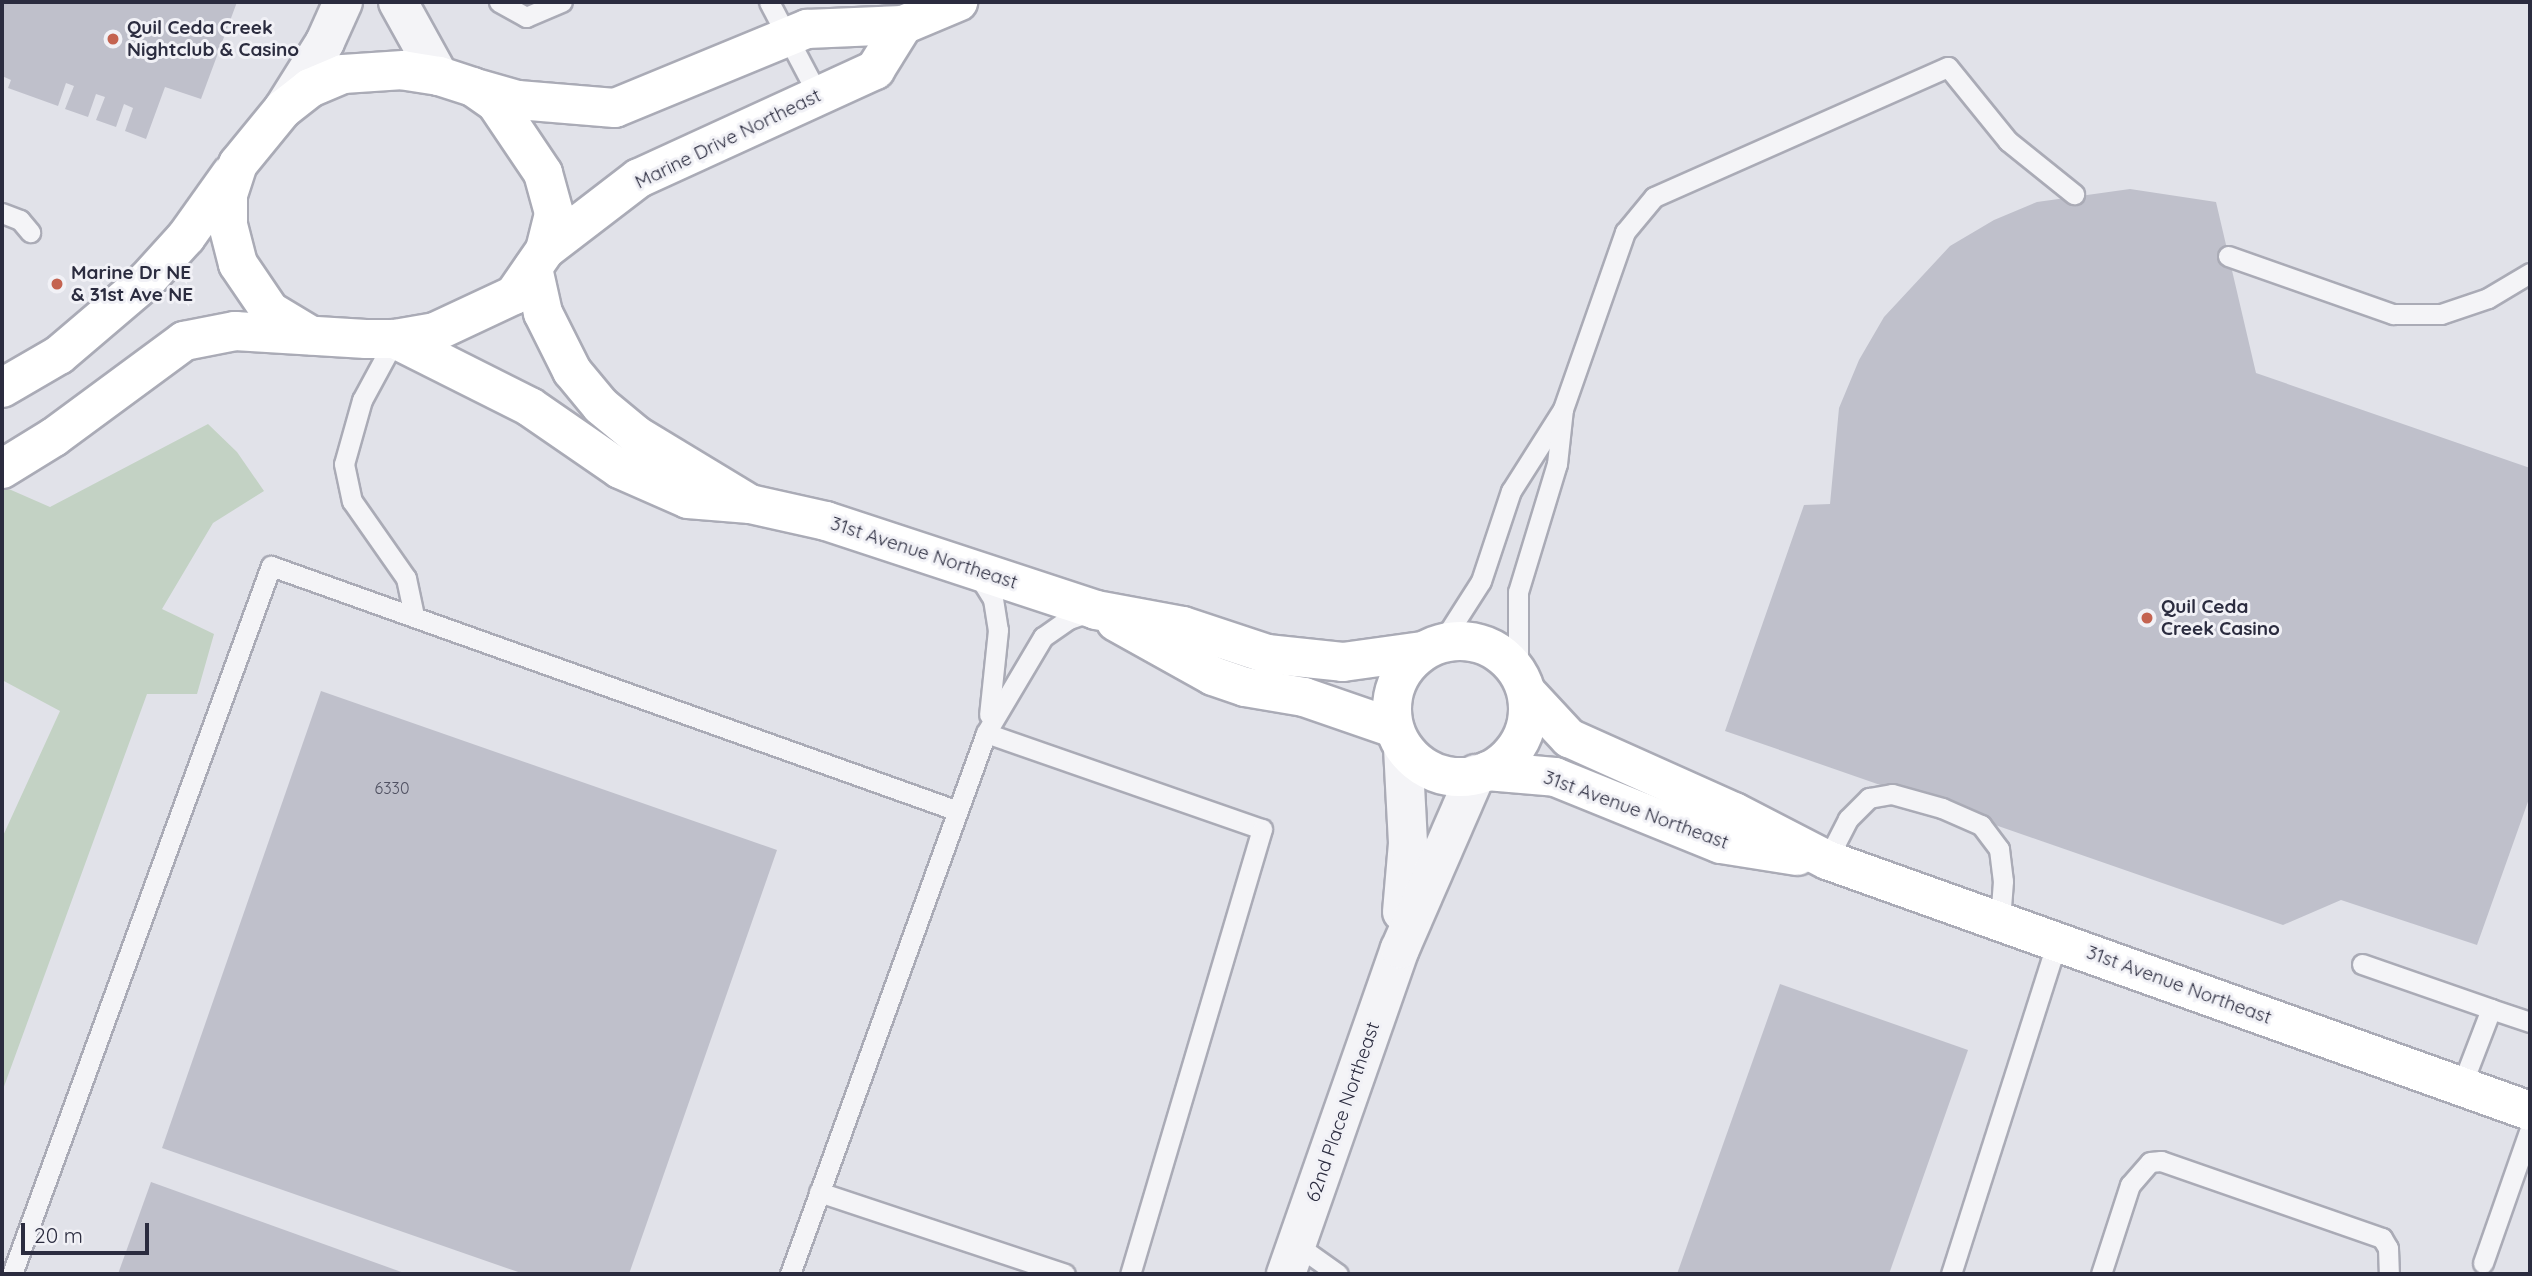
<!DOCTYPE html>
<style>
body{margin:0}
#map{position:relative;width:2532px;height:1276px;overflow:hidden;background:#e1e2e9;font-family:Quicksand,sans-serif}
div>[style]{position:absolute}
.green>*{inset:0;background:#c3d2c4}
.building>*{inset:0;background:#bfc0cb}
.roads{filter:drop-shadow(2px 0 #aaabb6) drop-shadow(-2px 0 #aaabb6) drop-shadow(0 2px #aaabb6) drop-shadow(0 -2px #aaabb6)}
.lane>*{height:19px;margin:-9.5px;padding:0 9.5px;transform-origin:9.5px;border-radius:9.5px;background:#f4f4f7}
.street>*{height:38px;margin:-19px;padding:0 19px;transform-origin:19px;border-radius:19px;background:#f4f4f7}
.secondary>*{height:38px;margin:-19px;padding:0 19px;transform-origin:19px;border-radius:19px;background:#fff}
.secondary>.ring{margin:-19px;padding:0;box-sizing:content-box;background:none;border:38px solid #fff;border-radius:50%}
.dots>*{width:19px;height:19px;translate:-50% -50%;box-sizing:border-box;border:4px solid #f1f1f6;border-radius:50%}
span{translate:-50% -50%;white-space:nowrap;text-align:center;line-height:1.15;-webkit-text-stroke:6px #f1f1f6;paint-order:stroke}
.number-label{font-size:16px;color:#505162}
.number-label span{-webkit-text-stroke-width:0}
.poi-label{font-size:19px;color:#2b2c3f;font-weight:700}
.left{translate:0 -50%;text-align:left}
.street-label{font-size:19px;color:#2b2c3f}
.frame{position:absolute;inset:0;border:4px solid #2b2c3f;pointer-events:none}
.scale{position:absolute;left:21px;top:1223px;width:128px;height:32px;box-sizing:border-box;border:4px solid #2b2c3f;border-top:0;padding-left:9px;font-size:21px;line-height:24px;white-space:nowrap;color:#2b2c3f;-webkit-text-stroke:5px #f1f1f6;paint-order:stroke}
</style>
<div id="map">
<div class="green">
<div style="clip-path:polygon(208px 424px,237px 452px,264px 491px,213px 523px,162px 609px,214px 634px,197px 694px,147px 694px,2px 1092px,2px 838px,60px 711px,2px 680px,2px 486px,50px 507px)"></div>
</div>
<div class="building">
<div style="clip-path:polygon(2px 2px,237px 2px,201px 99px,165px 87px,146px 139px,125px 131px,133px 108px,124px 104px,116px 127px,96px 120px,105px 97px,96px 94px,88px 117px,65px 109px,74px 86px,66px 83px,58px 106px,8px 88px,11px 80px,2px 76px)"></div>
<div style="clip-path:polygon(2130px 189px,2216px 202px,2256px 373px,2530px 468px,2530px 796px,2477px 945px,2341px 900px,2283px 925px,1725px 731px,1804px 505px,1830px 504px,1839px 408px,1859px 360px,1884px 317px,1950px 246px,1994px 220px,2037px 202px)"></div>
<div style="clip-path:polygon(321px 691px,777px 850px,629px 1274px,524px 1274px,162px 1148px)"></div>
<div style="clip-path:polygon(1780px 984px,1968px 1050px,1889px 1274px,1677px 1274px)"></div>
<div style="clip-path:polygon(151px 1182px,407px 1274px,118px 1274px)"></div>
</div>
<div class="roads">
<div class="lane">
<div style="left:499px;top:2px;width:31px;rotate:29deg"></div>
<div style="left:526px;top:17px;width:39px;rotate:-23deg"></div>
<div style="left:769px;top:2px;width:105px;rotate:62.2deg"></div>
<div style="left:2px;top:213px;width:19px;rotate:21deg"></div>
<div style="left:20px;top:220px;width:16px;rotate:50deg"></div>
<div style="left:2228px;top:256px;width:175px;rotate:19.4deg"></div>
<div style="left:2393px;top:314px;width:48px"></div>
<div style="left:2441px;top:314px;width:50px;rotate:-18.8deg"></div>
<div style="left:2488px;top:298px;width:49px;rotate:-30.8deg"></div>
<div style="left:395px;top:339px;width:69px;rotate:118.4deg"></div>
<div style="left:362px;top:400px;width:66px;rotate:105.7deg"></div>
<div style="left:344px;top:464px;width:38px;rotate:78deg"></div>
<div style="left:352px;top:501px;width:94px;rotate:55deg"></div>
<div style="left:406px;top:578px;width:40px;rotate:78deg"></div>
<div style="left:978px;top:575px;width:28px;rotate:58deg"></div>
<div style="left:993px;top:599px;width:31px;rotate:81deg"></div>
<div style="left:998px;top:630px;width:85px;rotate:96deg"></div>
<div style="left:1442px;top:642px;width:72px;rotate:-57.4deg"></div>
<div style="left:1481px;top:581px;width:95px;rotate:-71.6deg"></div>
<div style="left:1511px;top:491px;width:97px;rotate:-57.6deg"></div>
<div style="left:1518px;top:672px;width:80px;rotate:-90deg"></div>
<div style="left:1518px;top:592px;width:134px;rotate:-73.1deg"></div>
<div style="left:1557px;top:464px;width:55px;rotate:-83.8deg"></div>
<div style="left:1563px;top:409px;width:188px;rotate:-70.7deg"></div>
<div style="left:1625px;top:232px;width:45px;rotate:-50.4deg"></div>
<div style="left:1654px;top:197px;width:321px;rotate:-23.9deg"></div>
<div style="left:1948px;top:67px;width:95px;rotate:51deg"></div>
<div style="left:2008px;top:141px;width:85px;rotate:38.8deg"></div>
<div style="left:986px;top:733px;width:292px;rotate:19.2deg"></div>
<div style="left:1262px;top:829px;width:464px;rotate:106.5deg"></div>
<div style="left:1827px;top:860px;width:46px;rotate:-62.9deg"></div>
<div style="left:1848px;top:819px;width:30px;rotate:-45deg"></div>
<div style="left:1869px;top:798px;width:23px;rotate:-10deg"></div>
<div style="left:1892px;top:794px;width:52px;rotate:15.6deg"></div>
<div style="left:1942px;top:808px;width:43px;rotate:23.6deg"></div>
<div style="left:1981px;top:825px;width:30px;rotate:53deg"></div>
<div style="left:1999px;top:849px;width:32px;rotate:83deg"></div>
<div style="left:2003px;top:881px;width:40px;rotate:94.3deg"></div>
<div style="left:2362px;top:964px;width:137px;rotate:19.2deg"></div>
<div style="left:2491px;top:1009px;width:84px;rotate:111deg"></div>
<div style="left:2491px;top:1009px;width:41px;rotate:18.4deg"></div>
<div style="left:819px;top:1192px;width:259px;rotate:18.4deg"></div>
<div style="left:1297px;top:1245px;width:50px;rotate:35.3deg"></div>
<div style="left:2483px;top:1263px;width:142px;rotate:-70.7deg"></div>
<div style="left:12px;top:1274px;width:754px;rotate:-69.91deg"></div>
<div style="left:271px;top:566px;width:729px;rotate:19.63deg"></div>
<div style="left:790px;top:1274px;width:575px;rotate:-70.08deg"></div>
<div style="left:986px;top:733px;width:112px;rotate:-59.3deg"></div>
<div style="left:1043px;top:637px;width:32px;rotate:-35deg"></div>
<div style="left:1069px;top:619px;width:21px;rotate:-19deg"></div>
<div style="left:1951px;top:1274px;width:349px;rotate:-72.3deg"></div>
<div style="left:2101px;top:1274px;width:94px;rotate:-72deg"></div>
<div style="left:2130px;top:1185px;width:30px;rotate:-49deg"></div>
<div style="left:2150px;top:1162px;width:11px;rotate:-5deg"></div>
<div style="left:2161px;top:1161px;width:234px;rotate:19.2deg"></div>
<div style="left:2382px;top:1238px;width:12px;rotate:59deg"></div>
<div style="left:2388px;top:1248px;width:26px;rotate:88deg"></div>
</div>
<div class="street">
<div style="left:398px;top:2px;width:85px;rotate:61deg"></div>
<div style="left:283px;top:109px;width:79px;rotate:-57.9deg"></div>
<div style="left:325px;top:42px;width:44px;rotate:-65.8deg"></div>
<div style="left:1402px;top:912px;width:69px;rotate:-85deg"></div>
<div style="left:1408px;top:843px;width:96px;rotate:-93deg"></div>
<div style="left:1286px;top:1274px;width:344px;rotate:-70.7deg"></div>
<div style="left:1400px;top:949px;width:191px;rotate:-66.5deg"></div>
</div>
<div class="secondary">
<div style="left:479px;top:89px;width:41px;rotate:15.8deg"></div>
<div style="left:518px;top:100px;width:97px;rotate:4.7deg"></div>
<div style="left:615px;top:108px;width:208px;rotate:-22.4deg"></div>
<div style="left:807px;top:29px;width:96px;rotate:-2.4deg"></div>
<div style="left:903px;top:25px;width:60px;rotate:-22.7deg"></div>
<div style="left:545px;top:250px;width:118px;rotate:-37.5deg"></div>
<div style="left:639px;top:178px;width:260px;rotate:-24.6deg"></div>
<div style="left:875px;top:70px;width:53px;rotate:-58.1deg"></div>
<div style="left:533px;top:268px;width:46px;rotate:77.5deg"></div>
<div style="left:543px;top:313px;width:65px;rotate:63.4deg"></div>
<div style="left:572px;top:371px;width:45px;rotate:50.4deg"></div>
<div style="left:601px;top:406px;width:45px;rotate:39.6deg"></div>
<div style="left:636px;top:435px;width:127px;rotate:31.2deg"></div>
<div style="left:395px;top:339px;width:151px;rotate:26.7deg"></div>
<div style="left:530px;top:407px;width:109px;rotate:34.6deg"></div>
<div style="left:620px;top:469px;width:74px;rotate:23.8deg"></div>
<div style="left:688px;top:499px;width:62px;rotate:4.6deg"></div>
<div style="left:750px;top:504px;width:78px;rotate:12.6deg"></div>
<div style="left:826px;top:521px;width:284px;rotate:18.2deg"></div>
<div style="left:1096px;top:610px;width:88px;rotate:10.4deg"></div>
<div style="left:1183px;top:626px;width:89px;rotate:18.4deg"></div>
<div style="left:1267px;top:654px;width:76px;rotate:6deg"></div>
<div style="left:1343px;top:662px;width:80px;rotate:-7.9deg"></div>
<div style="left:2px;top:388px;width:66px;rotate:-30.1deg"></div>
<div style="left:59px;top:355px;width:116px;rotate:-40.4deg"></div>
<div style="left:147px;top:280px;width:58px;rotate:-47.8deg"></div>
<div style="left:186px;top:237px;width:77px;rotate:-54.5deg"></div>
<div style="left:2px;top:469px;width:61px;rotate:-31.6deg"></div>
<div style="left:54px;top:437px;width:162px;rotate:-36.4deg"></div>
<div style="left:184px;top:341px;width:52px;rotate:-11.1deg"></div>
<div style="left:235px;top:331px;width:131px;rotate:3.5deg"></div>
<div style="left:366px;top:339px;width:29px"></div>
<div style="left:395px;top:339px;width:41px;rotate:-9.9deg"></div>
<div style="left:435px;top:332px;width:87px;rotate:-25.1deg"></div>
<div style="left:514px;top:295px;width:55px;rotate:-55.4deg"></div>
<div style="left:545px;top:250px;width:38px;rotate:-76deg"></div>
<div style="left:554px;top:213px;width:41px;rotate:-105.4deg"></div>
<div style="left:543px;top:173px;width:84px;rotate:-123.9deg"></div>
<div style="left:496px;top:103px;width:28px;rotate:-145deg"></div>
<div style="left:473px;top:87px;width:36px;rotate:-162deg"></div>
<div style="left:439px;top:76px;width:36px;rotate:-171deg"></div>
<div style="left:403px;top:70px;width:60px;rotate:176.2deg"></div>
<div style="left:343px;top:74px;width:36px;rotate:157deg"></div>
<div style="left:310px;top:88px;width:34px;rotate:142deg"></div>
<div style="left:283px;top:109px;width:71px;rotate:129.3deg"></div>
<div style="left:238px;top:164px;width:33px;rotate:108deg"></div>
<div style="left:228px;top:195px;width:30px;rotate:90deg"></div>
<div style="left:228px;top:225px;width:40px;rotate:75.6deg"></div>
<div style="left:238px;top:264px;width:57px;rotate:55.8deg"></div>
<div style="left:270px;top:311px;width:47px;rotate:31deg"></div>
<div style="left:1116px;top:622px;width:111px;rotate:29.1deg"></div>
<div style="left:1213px;top:676px;width:34px;rotate:19deg"></div>
<div style="left:1245px;top:687px;width:60px;rotate:9.6deg"></div>
<div style="left:1304px;top:697px;width:95px;rotate:19deg"></div>
<div class="ring" style="left:1392px;top:641px;width:98px;height:98px"></div>
<div style="left:1527px;top:693px;width:62px;rotate:47deg"></div>
<div style="left:1569px;top:738px;width:181px;rotate:24.2deg"></div>
<div style="left:1734px;top:812px;width:105px;rotate:27.3deg"></div>
<div style="left:1827px;top:860px;width:746px;rotate:19.65deg"></div>
<div style="left:1487px;top:771px;width:68px;rotate:5deg"></div>
<div style="left:1555px;top:777px;width:179px;rotate:22deg"></div>
<div style="left:1721px;top:844px;width:77px;rotate:9deg"></div>
</div>
</div>
<div class="dots">
<div style="left:113px;top:39px;background:#c46350"></div>
<div style="left:57px;top:284px;background:#c46350"></div>
<div style="left:2147px;top:618px;background:#c46350"></div>
</div>
<div class="number-label">
<span style="left:392px;top:788px">6330</span>
</div>
<div class="poi-label">
<span class="left" style="left:127px;top:39px">Quil Ceda Creek<br>Nightclub &amp; Casino</span>
<span class="left" style="left:71px;top:284px">Marine Dr NE<br>&amp; 31st Ave NE</span>
<span class="left" style="left:2161px;top:618px">Quil Ceda<br>Creek Casino</span>
</div>
<div class="street-label">
<span style="left:728px;top:139px;rotate:-26deg">Marine Drive Northeast</span>
<span style="left:924px;top:553px;rotate:18deg">31st Avenue Northeast</span>
<span style="left:1636px;top:810px;rotate:20deg">31st Avenue Northeast</span>
<span style="left:2179px;top:985px;rotate:20deg">31st Avenue Northeast</span>
<span style="left:1343px;top:1112px;rotate:-71deg">62nd Place Northeast</span>
</div>
<div class="frame"></div>
<div class="scale">20 m</div>
</div>
